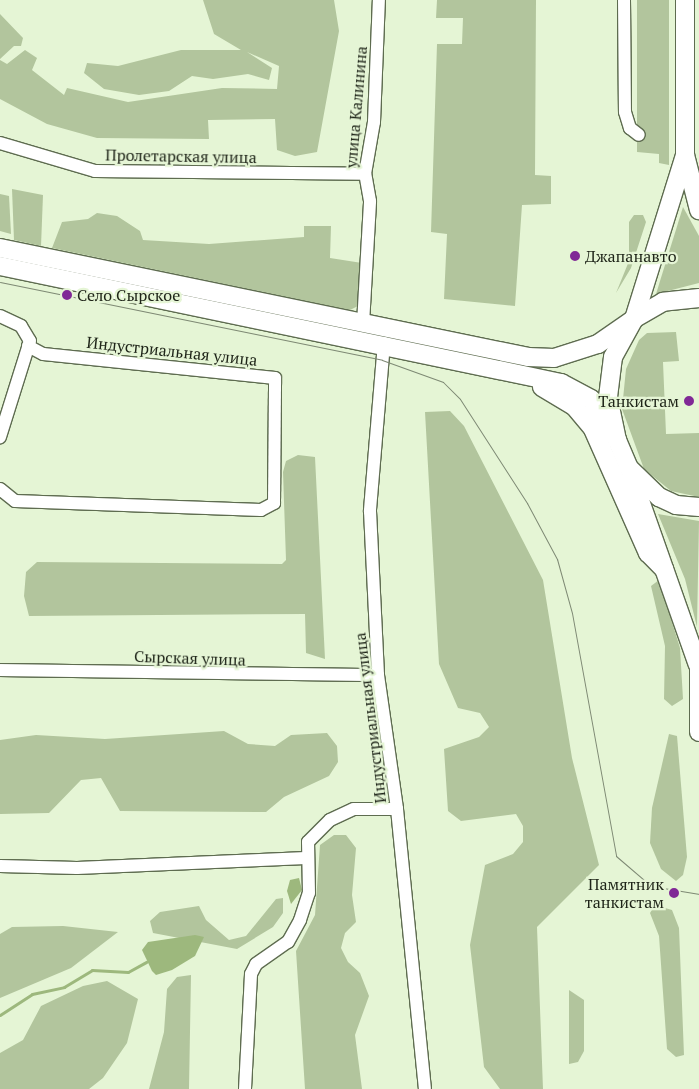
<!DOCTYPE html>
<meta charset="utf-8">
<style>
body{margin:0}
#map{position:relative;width:699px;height:1089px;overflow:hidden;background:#e5f5d5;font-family:"PT Serif",serif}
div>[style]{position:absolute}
.green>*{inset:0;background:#b2c59d}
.water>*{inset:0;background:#9db87d}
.stream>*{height:3px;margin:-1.5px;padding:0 1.5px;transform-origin:1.5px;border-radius:1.5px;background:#9db87d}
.roads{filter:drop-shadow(1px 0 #5e6c50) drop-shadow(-1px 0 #5e6c50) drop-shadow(0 1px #5e6c50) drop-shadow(0 -1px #5e6c50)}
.street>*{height:12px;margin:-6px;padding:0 6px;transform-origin:6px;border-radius:6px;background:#fff}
.secondary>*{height:18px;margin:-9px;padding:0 9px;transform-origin:9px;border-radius:9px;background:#fff}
.tram>*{height:1px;margin:-0.5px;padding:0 0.5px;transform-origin:0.5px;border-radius:0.5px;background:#7e8974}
.dots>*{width:14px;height:14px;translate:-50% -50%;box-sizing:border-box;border:2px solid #e5f5d5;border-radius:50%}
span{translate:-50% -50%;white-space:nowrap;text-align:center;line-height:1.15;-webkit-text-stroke:4.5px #e5f5d5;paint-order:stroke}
.street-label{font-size:16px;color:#1e2418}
.poi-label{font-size:16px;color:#1e2418}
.left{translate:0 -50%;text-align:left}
.right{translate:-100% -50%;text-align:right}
</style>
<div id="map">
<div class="green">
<div style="clip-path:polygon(203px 0,334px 0,339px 31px,317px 152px,295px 156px,277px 150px,275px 119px,208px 120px,209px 139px,97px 138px,47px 124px,0 99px,0 60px,7px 64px,25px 50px,37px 58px,32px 70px,64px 95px,67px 88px,128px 102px,222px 88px,277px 89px,279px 66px,247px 52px,272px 68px,269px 80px,248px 74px,213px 79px,192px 76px,169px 91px,139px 95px,104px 89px,84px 73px,87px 63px,118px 66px,181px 50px,241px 50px,214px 34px)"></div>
<div style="clip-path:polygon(437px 0,536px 0,535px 175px,551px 176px,551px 204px,522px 205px,515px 306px,444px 299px,447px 234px,431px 232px,437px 44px,462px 44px,463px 18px,436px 18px)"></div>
<div style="clip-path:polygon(637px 0,669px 0,669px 165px,659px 163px,659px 154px,637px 152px)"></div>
<div style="clip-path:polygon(0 14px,23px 38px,21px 46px,14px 46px,0 59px)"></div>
<div style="clip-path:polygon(12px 189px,43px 195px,41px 246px,14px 240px)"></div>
<div style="clip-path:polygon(0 194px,9px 196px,11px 234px,0 231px)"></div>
<div style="clip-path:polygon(683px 207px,699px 236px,699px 283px,656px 294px)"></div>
<div style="clip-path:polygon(97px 213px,117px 216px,140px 231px,143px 240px,209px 244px,304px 237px,304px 226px,331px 226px,330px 258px,362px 263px,358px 306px,350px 310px,52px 248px,62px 222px,88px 219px)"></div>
<div style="clip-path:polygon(634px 215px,643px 215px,646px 222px,631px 268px,616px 293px,629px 261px,629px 222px)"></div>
<div style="clip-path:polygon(676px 332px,679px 361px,663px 362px,666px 434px,699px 433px,699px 497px,671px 491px,644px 469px,622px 409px,626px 369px,639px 340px,647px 333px)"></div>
<div style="clip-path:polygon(450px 411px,464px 426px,543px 580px,572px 758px,599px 865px,537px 927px,543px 1089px,500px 1089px,484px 1067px,470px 945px,485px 865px,513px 854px,523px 842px,523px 826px,516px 814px,461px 821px,448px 811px,444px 749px,479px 737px,489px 727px,480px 713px,458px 708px,439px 664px,425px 412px)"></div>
<div style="clip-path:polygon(298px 455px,315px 457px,325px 659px,306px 653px,305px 614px,29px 616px,24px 596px,26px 572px,37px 562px,282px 564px,286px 560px,283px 472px,286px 461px)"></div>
<div style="clip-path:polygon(658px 514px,699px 521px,697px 627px,685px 579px)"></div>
<div style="clip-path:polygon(659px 580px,680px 648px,683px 699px,672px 706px,664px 699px,665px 646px,651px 586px)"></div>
<div style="clip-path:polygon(224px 731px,248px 744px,275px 746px,291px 735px,327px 733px,337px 746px,338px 762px,329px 776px,284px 797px,266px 812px,120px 811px,101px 778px,81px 780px,49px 813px,0 814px,0 740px,36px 735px,105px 739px)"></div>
<div style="clip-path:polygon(669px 734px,677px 736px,687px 857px,683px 875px,676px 881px,661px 869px,650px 843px,652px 808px)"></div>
<div style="clip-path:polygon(334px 835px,346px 835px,356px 848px,352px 895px,356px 922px,345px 933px,341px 948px,348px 962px,360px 973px,369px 996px,355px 1035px,362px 1089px,305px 1089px,296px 951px,315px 915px,320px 845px)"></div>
<div style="clip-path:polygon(283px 898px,283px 913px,273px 927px,237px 949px,153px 933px,150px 921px,160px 912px,199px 906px,206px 920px,229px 940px,246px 936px,276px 899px)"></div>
<div style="clip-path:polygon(655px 905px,672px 910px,679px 928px,684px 1055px,676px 1057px,667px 1049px,659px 936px,650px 913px)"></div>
<div style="clip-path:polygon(63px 926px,118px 932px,71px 968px,0 998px,0 934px,12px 927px)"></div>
<div style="clip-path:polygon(191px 975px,189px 1089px,149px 1089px,164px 1032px,167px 989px,177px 977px)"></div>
<div style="clip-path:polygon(107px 981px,138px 999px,127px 1043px,103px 1078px,89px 1089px,0 1089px,0 1053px,23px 1040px,41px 1006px,83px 986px)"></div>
<div style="clip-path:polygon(569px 990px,584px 1000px,584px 1051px,578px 1062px,569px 1064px)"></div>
</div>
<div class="water">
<div style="clip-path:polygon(299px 878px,302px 890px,291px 904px,287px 891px,290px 880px)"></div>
<div style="clip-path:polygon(195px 935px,204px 937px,195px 956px,172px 970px,156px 975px,152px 971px,142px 950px,148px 942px)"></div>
</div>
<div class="stream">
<div style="left:0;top:1015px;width:38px;rotate:-33deg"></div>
<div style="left:32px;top:994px;width:33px;rotate:-12deg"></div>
<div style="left:64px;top:987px;width:33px;rotate:-31deg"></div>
<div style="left:92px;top:970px;width:36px;rotate:3deg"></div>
<div style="left:128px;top:972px;width:21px;rotate:-29deg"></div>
</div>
<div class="roads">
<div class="street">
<div style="left:624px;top:0;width:112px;rotate:89.5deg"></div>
<div style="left:625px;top:112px;width:17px;rotate:73deg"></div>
<div style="left:630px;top:128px;width:11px;rotate:38deg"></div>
<div style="left:0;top:143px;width:99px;rotate:16.4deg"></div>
<div style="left:95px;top:171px;width:270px;rotate:0.6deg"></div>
<div style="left:0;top:316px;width:23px;rotate:25deg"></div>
<div style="left:21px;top:326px;width:17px;rotate:59deg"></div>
<div style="left:30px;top:341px;width:101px;rotate:107.4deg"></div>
<div style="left:363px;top:324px;width:123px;rotate:-86.7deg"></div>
<div style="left:370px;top:201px;width:27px;rotate:-100deg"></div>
<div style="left:365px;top:174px;width:53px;rotate:-80.2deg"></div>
<div style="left:374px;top:122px;width:122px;rotate:-87.7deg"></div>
<div style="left:384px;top:343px;width:169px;rotate:94.8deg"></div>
<div style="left:370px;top:511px;width:164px;rotate:87.2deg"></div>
<div style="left:378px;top:675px;width:135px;rotate:81.9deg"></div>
<div style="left:397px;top:809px;width:281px;rotate:84.3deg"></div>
<div style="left:0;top:489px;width:19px;rotate:39deg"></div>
<div style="left:15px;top:501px;width:246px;rotate:2.1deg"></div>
<div style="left:261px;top:510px;width:15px;rotate:-28deg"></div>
<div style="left:274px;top:503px;width:125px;rotate:-89.5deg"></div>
<div style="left:275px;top:378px;width:233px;rotate:-174.1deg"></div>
<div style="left:43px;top:354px;width:17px;rotate:-152deg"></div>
<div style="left:0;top:670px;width:378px;rotate:0.8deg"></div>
<div style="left:0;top:866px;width:77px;rotate:1.5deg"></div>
<div style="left:77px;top:868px;width:229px;rotate:-2.5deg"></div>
<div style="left:245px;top:1089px;width:115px;rotate:-87deg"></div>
<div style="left:251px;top:974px;width:11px;rotate:-63deg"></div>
<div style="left:256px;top:964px;width:39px;rotate:-35deg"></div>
<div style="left:288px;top:942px;width:25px;rotate:-61deg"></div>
<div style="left:300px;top:920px;width:28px;rotate:-72deg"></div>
<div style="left:309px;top:893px;width:51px;rotate:-91.1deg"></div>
<div style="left:308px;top:842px;width:31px;rotate:-45deg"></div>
<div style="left:330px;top:820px;width:26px;rotate:-25deg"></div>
<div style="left:354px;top:809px;width:43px"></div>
</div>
<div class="secondary">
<div style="left:685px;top:0;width:155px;rotate:90deg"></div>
<div style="left:685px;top:155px;width:57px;rotate:75.7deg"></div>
<div style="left:0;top:248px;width:539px;rotate:11.66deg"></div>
<div style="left:528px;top:357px;width:26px;rotate:2deg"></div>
<div style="left:554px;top:358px;width:46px;rotate:-17.7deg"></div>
<div style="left:598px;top:344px;width:44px;rotate:-34.8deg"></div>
<div style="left:634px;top:319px;width:172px;rotate:-72.7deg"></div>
<div style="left:0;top:266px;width:573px;rotate:11.78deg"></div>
<div style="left:561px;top:383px;width:34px;rotate:28deg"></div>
<div style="left:591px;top:399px;width:49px;rotate:57.6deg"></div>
<div style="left:699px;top:298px;width:36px;rotate:174deg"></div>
<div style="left:663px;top:302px;width:34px;rotate:150deg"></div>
<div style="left:634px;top:319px;width:43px;rotate:118.9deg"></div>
<div style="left:613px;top:357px;width:40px;rotate:97.1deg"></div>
<div style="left:608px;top:397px;width:44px;rotate:78.2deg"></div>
<div style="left:617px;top:440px;width:30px;rotate:67deg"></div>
<div style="left:629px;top:468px;width:42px;rotate:44deg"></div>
<div style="left:659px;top:497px;width:19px;rotate:25deg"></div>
<div style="left:676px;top:505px;width:23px;rotate:5deg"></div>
<div style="left:542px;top:387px;width:37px;rotate:31deg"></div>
<div style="left:574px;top:406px;width:30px;rotate:50deg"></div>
<div style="left:593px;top:429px;width:136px;rotate:66.1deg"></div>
<div style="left:648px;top:553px;width:23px;rotate:45deg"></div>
<div style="left:631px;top:475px;width:201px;rotate:70.6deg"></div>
<div style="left:699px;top:662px;width:70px;rotate:90deg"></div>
</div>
</div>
<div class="tram">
<div style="left:0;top:282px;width:390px;rotate:11.5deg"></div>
<div style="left:382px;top:360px;width:65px;rotate:19.8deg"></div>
<div style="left:443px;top:382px;width:24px;rotate:45deg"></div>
<div style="left:460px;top:399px;width:124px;rotate:57.2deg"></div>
<div style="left:527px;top:503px;width:64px;rotate:61.8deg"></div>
<div style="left:557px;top:559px;width:56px;rotate:74.5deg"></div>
<div style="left:572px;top:613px;width:247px;rotate:79.7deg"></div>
<div style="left:616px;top:856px;width:46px;rotate:40.6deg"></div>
<div style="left:651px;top:886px;width:49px;rotate:9.5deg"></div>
</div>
<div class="dots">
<div style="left:575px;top:256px;background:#802896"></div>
<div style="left:67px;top:295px;background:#802896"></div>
<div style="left:689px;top:401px;background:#802896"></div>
<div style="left:674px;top:893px;background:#802896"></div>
</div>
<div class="street-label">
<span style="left:356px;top:107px;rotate:-85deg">улица Калинина</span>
<span style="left:181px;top:156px;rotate:1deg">Пролетарская улица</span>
<span style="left:172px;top:351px;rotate:6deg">Индустриальная улица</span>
<span style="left:190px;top:658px;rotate:2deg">Сырская улица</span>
<span style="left:370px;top:718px;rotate:-97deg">Индустриальная улица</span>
</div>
<div class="poi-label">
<span class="left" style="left:585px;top:256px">Джапанавто</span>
<span class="left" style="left:77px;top:295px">Село Сырское</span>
<span class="right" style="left:679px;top:401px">Танкистам</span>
<span class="right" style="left:664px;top:893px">Памятник<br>танкистам</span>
</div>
</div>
